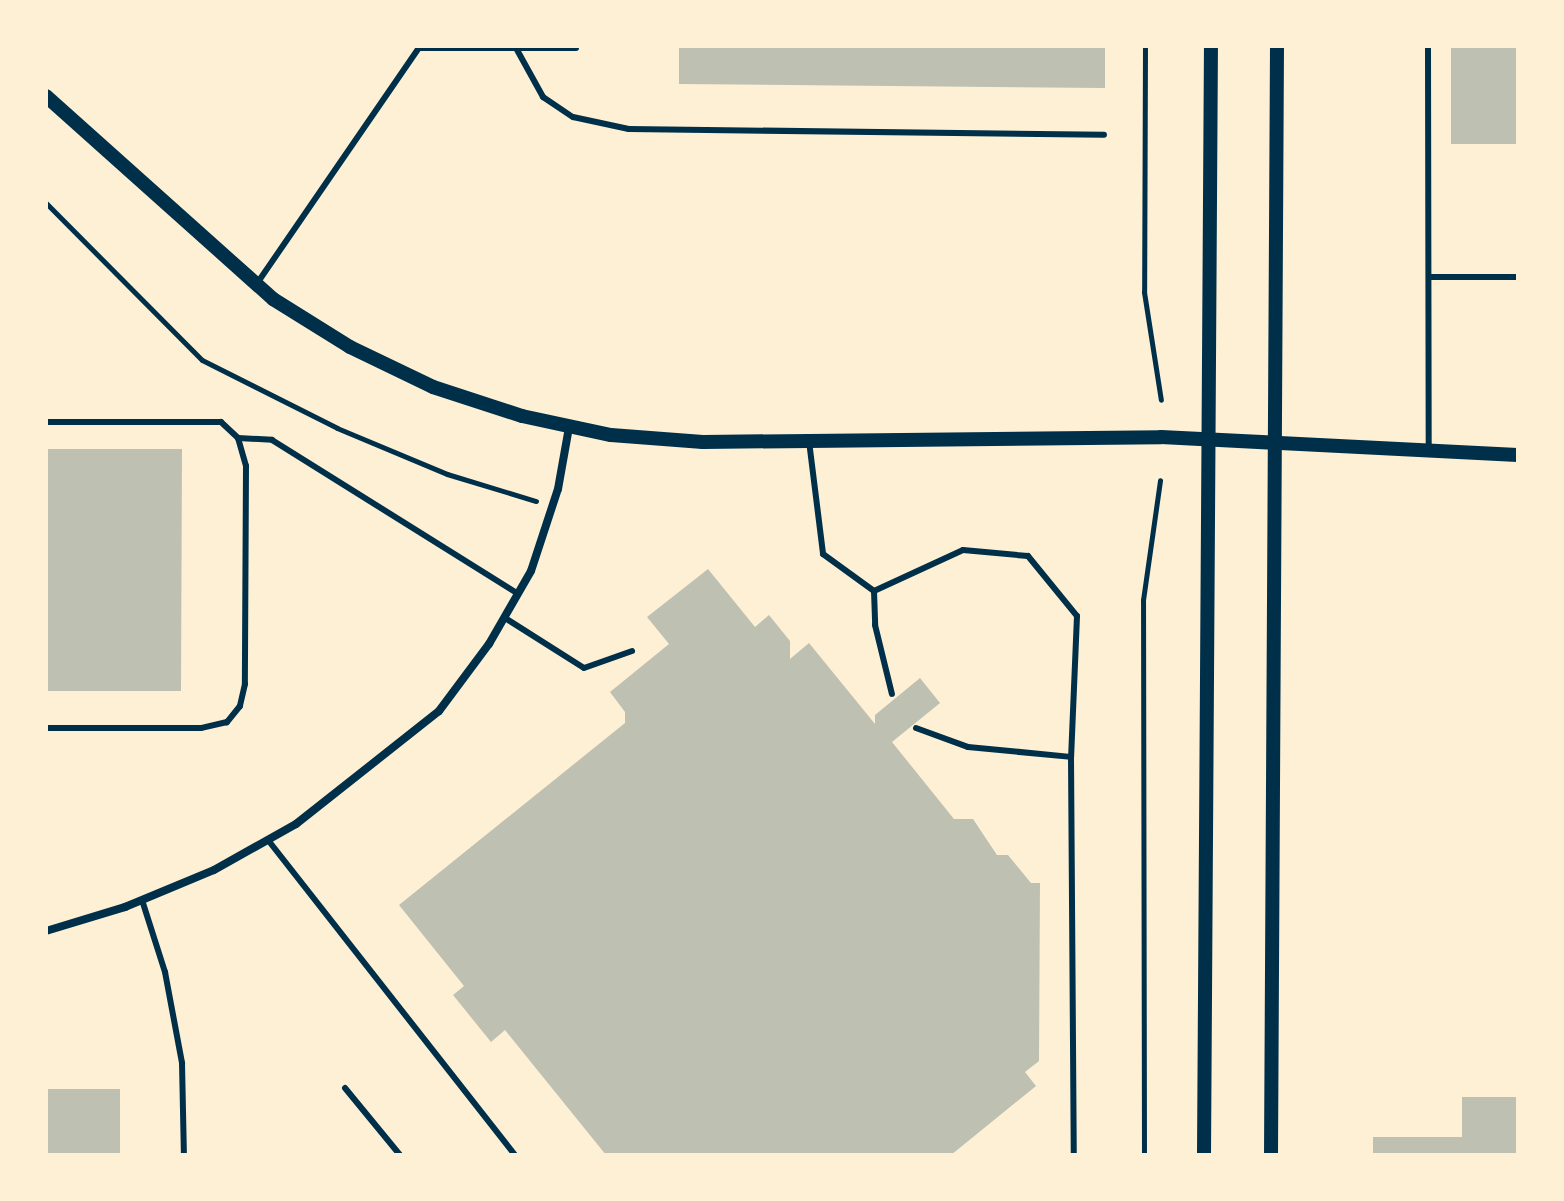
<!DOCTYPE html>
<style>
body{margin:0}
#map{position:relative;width:1564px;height:1201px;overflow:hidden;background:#fdf0d5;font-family:"Asap Condensed",sans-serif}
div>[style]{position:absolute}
.building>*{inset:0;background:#bec0b2}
.path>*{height:5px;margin:-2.5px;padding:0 2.5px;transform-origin:2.5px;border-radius:2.5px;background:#003049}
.service>*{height:6px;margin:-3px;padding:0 3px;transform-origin:3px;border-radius:3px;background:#003049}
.minor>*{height:8px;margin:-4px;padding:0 4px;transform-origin:4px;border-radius:4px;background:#003049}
.tertiary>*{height:14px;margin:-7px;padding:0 7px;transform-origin:7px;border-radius:7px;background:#003049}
span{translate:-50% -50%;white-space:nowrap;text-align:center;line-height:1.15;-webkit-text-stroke:8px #fdf0d5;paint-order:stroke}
.frame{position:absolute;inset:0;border:48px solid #fdf0d5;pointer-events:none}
</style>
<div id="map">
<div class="building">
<div style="clip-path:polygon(679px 46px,1105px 46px,1105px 88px,679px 84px)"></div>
<div style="clip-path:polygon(1451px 46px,1518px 46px,1518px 144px,1451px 144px)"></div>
<div style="clip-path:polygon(46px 449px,182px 449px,181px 691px,46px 691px)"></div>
<div style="clip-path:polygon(708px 569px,755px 627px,769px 615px,790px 641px,790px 659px,809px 643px,875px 724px,875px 715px,920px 678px,940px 703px,892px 742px,954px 819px,973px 819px,997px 855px,1008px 855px,1031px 883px,1040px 883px,1039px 1061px,1025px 1072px,1036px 1086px,951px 1155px,606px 1155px,505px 1030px,491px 1042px,453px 995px,464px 986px,399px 905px,625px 723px,625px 712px,610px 692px,669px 644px,647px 617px)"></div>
<div style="clip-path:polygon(46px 1089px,120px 1089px,120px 1155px,46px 1155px)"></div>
<div style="clip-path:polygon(1462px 1097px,1518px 1097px,1518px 1155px,1373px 1155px,1373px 1137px,1462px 1137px)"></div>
</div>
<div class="path">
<div style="left:1145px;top:46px;width:246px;rotate:90.2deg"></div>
<div style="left:1144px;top:292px;width:109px;rotate:81.1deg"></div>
<div style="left:46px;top:203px;width:221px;rotate:45.2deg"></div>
<div style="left:202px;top:360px;width:151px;rotate:26.7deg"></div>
<div style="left:337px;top:428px;width:119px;rotate:22.7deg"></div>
<div style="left:447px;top:474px;width:93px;rotate:16.9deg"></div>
<div style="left:1144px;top:1155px;width:555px;rotate:-90.1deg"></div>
<div style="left:1143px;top:600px;width:121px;rotate:-81.9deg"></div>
</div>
<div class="service">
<div style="left:1428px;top:46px;width:402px;rotate:89.9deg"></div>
<div style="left:420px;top:48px;width:156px"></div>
<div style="left:516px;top:48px;width:56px;rotate:61.1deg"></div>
<div style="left:543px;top:97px;width:36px;rotate:34deg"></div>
<div style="left:573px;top:117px;width:57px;rotate:12.1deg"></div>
<div style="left:629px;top:129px;width:475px;rotate:0.7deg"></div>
<div style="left:1430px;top:277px;width:88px"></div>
<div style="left:258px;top:282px;width:286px;rotate:-55.5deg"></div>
<div style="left:46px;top:422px;width:175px"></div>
<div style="left:221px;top:422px;width:23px;rotate:43deg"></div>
<div style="left:238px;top:438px;width:29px;rotate:74deg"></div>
<div style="left:246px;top:466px;width:218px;rotate:90.3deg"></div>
<div style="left:245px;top:684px;width:23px;rotate:103deg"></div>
<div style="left:240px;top:706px;width:21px;rotate:129deg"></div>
<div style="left:227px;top:722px;width:27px;rotate:167deg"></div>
<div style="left:201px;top:728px;width:155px;rotate:180deg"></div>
<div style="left:238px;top:438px;width:34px;rotate:3deg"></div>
<div style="left:272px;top:440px;width:290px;rotate:32deg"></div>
<div style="left:809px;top:441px;width:114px;rotate:82.9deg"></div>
<div style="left:823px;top:554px;width:63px;rotate:36deg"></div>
<div style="left:874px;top:591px;width:98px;rotate:-24.7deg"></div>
<div style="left:963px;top:550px;width:65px;rotate:5.3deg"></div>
<div style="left:1028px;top:556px;width:77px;rotate:50.8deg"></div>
<div style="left:1077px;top:616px;width:141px;rotate:92.4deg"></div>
<div style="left:1071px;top:757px;width:398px;rotate:89.6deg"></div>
<div style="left:874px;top:591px;width:34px;rotate:88deg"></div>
<div style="left:875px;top:625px;width:71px;rotate:76.2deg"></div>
<div style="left:505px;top:618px;width:93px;rotate:32.3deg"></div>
<div style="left:584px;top:668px;width:51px;rotate:-19.5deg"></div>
<div style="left:916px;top:728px;width:55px;rotate:20.1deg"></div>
<div style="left:968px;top:747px;width:103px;rotate:5.5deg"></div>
<div style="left:268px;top:840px;width:400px;rotate:51.9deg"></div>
<div style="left:142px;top:900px;width:76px;rotate:72.3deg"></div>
<div style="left:165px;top:972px;width:93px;rotate:79.4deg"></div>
<div style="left:182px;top:1063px;width:92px;rotate:88.8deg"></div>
<div style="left:345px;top:1088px;width:87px;rotate:50.6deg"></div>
</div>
<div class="minor">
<div style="left:46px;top:931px;width:83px;rotate:-16.9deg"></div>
<div style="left:125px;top:907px;width:96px;rotate:-22.6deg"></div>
<div style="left:214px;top:870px;width:94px;rotate:-29.3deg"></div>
<div style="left:296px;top:824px;width:182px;rotate:-38.3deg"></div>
<div style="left:439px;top:711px;width:84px;rotate:-53.3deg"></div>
<div style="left:489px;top:644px;width:84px;rotate:-60.1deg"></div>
<div style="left:531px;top:571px;width:86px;rotate:-71.8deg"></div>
<div style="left:558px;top:489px;width:63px;rotate:-79.9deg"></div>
</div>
<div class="tertiary">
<div style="left:46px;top:96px;width:305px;rotate:41.8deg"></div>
<div style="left:273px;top:299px;width:91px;rotate:31.9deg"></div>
<div style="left:350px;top:347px;width:92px;rotate:25.7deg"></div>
<div style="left:433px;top:387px;width:94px;rotate:18deg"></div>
<div style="left:522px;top:416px;width:91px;rotate:12.1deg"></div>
<div style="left:611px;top:435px;width:92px;rotate:4.4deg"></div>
<div style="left:703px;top:442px;width:458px;rotate:-0.6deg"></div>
<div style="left:1161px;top:437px;width:357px;rotate:2.9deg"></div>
<div style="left:1204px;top:1155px;width:1109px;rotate:-89.64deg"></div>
<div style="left:1271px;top:1155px;width:1109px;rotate:-89.69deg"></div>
</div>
<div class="frame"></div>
</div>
